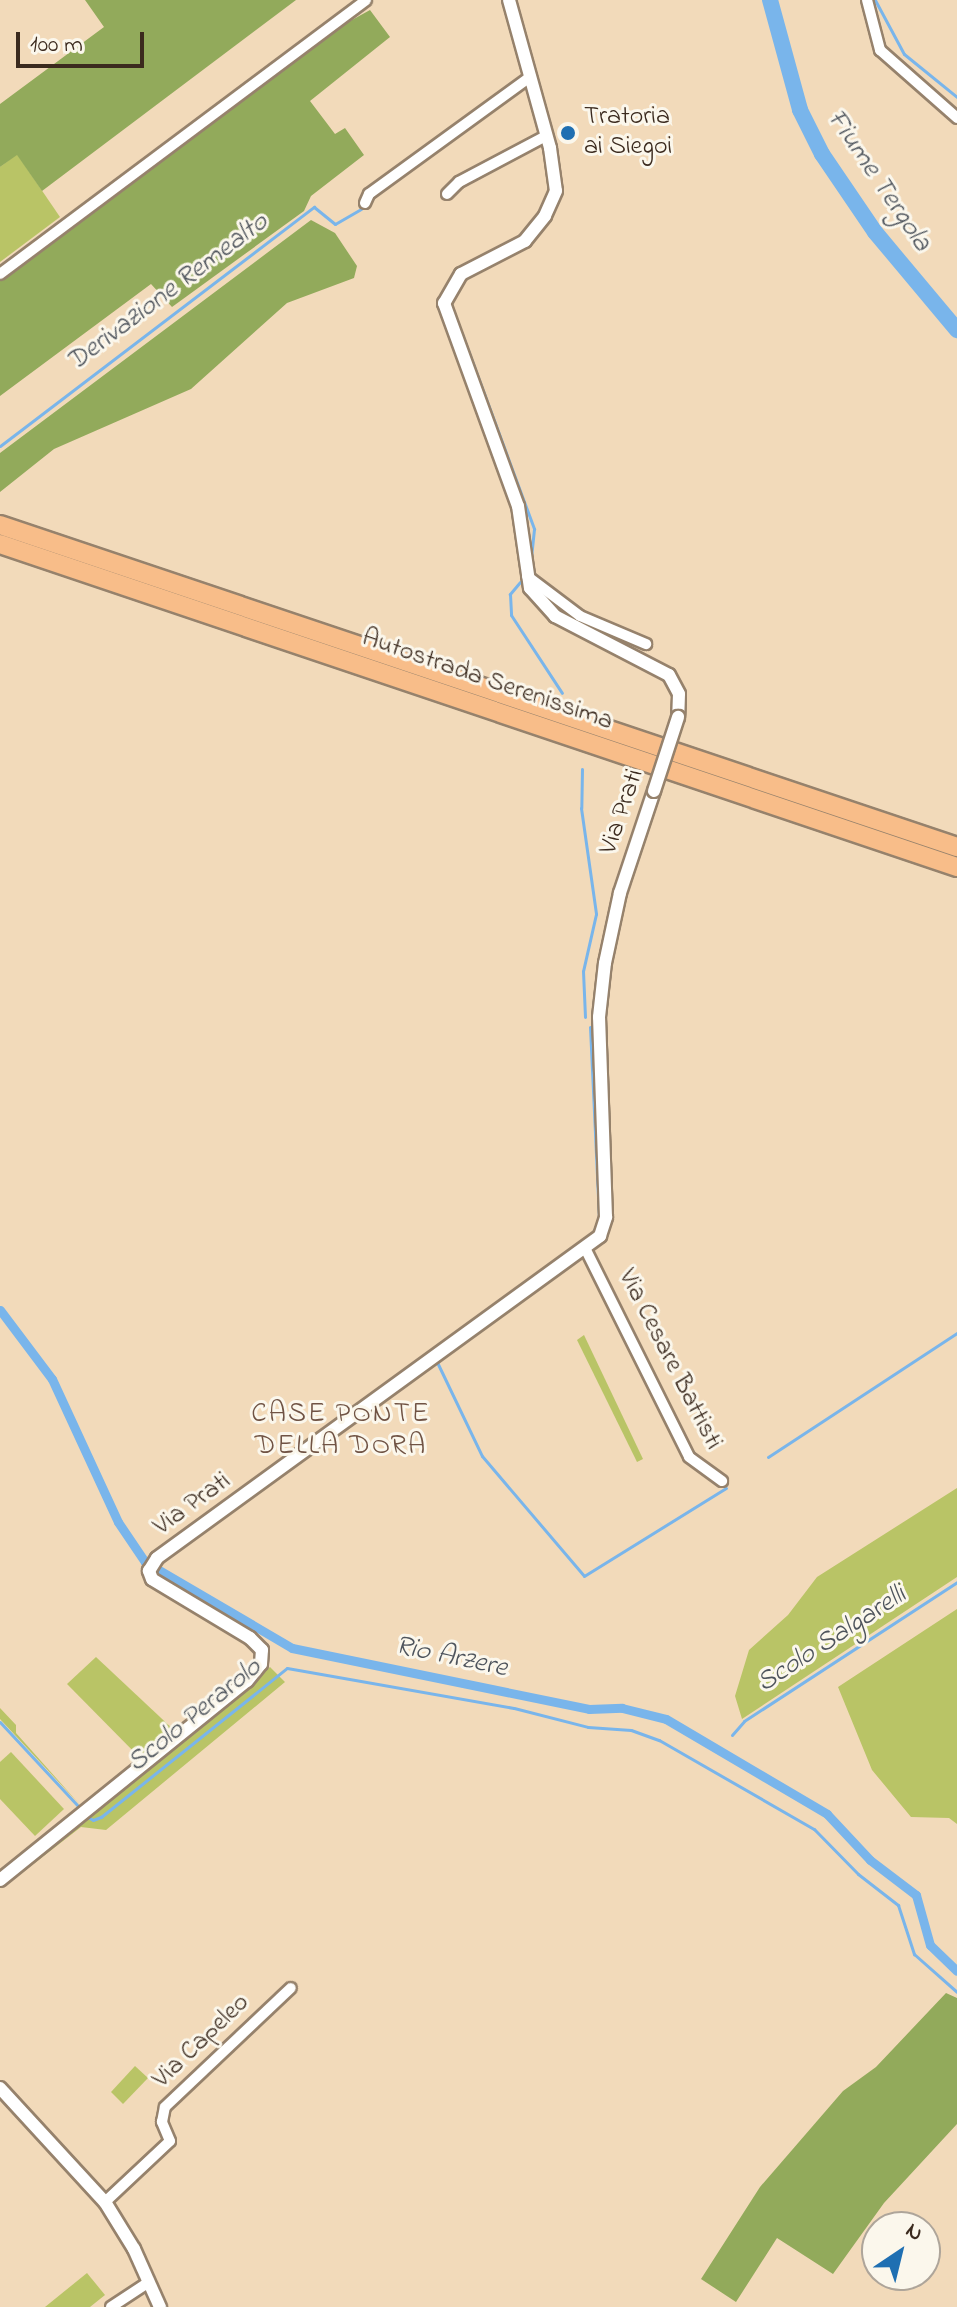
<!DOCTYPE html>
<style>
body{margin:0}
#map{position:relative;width:957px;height:2307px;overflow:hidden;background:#f2daba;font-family:"Indie Flower",sans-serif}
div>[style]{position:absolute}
.green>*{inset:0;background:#b9c466}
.forest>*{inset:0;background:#92aa5b}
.stream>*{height:3px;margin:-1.5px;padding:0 1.5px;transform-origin:1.5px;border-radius:1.5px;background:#79b5eb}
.canal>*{height:9px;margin:-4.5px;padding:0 4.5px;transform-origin:4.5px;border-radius:4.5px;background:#79b5eb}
.river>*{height:16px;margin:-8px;padding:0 8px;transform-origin:8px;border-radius:8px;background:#79b5eb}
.roads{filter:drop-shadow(2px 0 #96826c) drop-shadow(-2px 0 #96826c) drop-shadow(0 2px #96826c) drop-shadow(0 -2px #96826c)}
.minor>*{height:10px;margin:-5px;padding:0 5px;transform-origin:5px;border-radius:5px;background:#fff}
.tertiary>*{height:12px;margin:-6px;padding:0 6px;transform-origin:6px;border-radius:6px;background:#fff}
.motorway>*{height:18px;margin:-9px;padding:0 9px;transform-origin:9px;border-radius:9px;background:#f8bd89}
.bridges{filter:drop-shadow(2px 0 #96826c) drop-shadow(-2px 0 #96826c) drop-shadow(0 2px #96826c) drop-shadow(0 -2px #96826c)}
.tertiary-bridge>*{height:12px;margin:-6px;padding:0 6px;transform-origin:6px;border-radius:6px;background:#fff}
.dots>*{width:22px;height:22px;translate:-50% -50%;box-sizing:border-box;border:4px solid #fbf7ec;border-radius:50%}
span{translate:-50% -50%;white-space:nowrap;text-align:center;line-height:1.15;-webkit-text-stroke:6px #fbf7ec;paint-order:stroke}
.poi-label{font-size:26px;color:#3b2a1e}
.left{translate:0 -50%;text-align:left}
.street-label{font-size:26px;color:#3b2a1e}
.water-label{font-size:28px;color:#4e545c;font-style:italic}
.neighbourhood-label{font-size:28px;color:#705344;letter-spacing:2px}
.north{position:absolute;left:861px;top:2211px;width:80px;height:80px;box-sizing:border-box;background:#fbf7ec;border:2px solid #aea59a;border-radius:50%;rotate:35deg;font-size:22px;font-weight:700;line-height:32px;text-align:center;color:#3b2a1e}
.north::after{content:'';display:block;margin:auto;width:28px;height:36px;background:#1f6fb2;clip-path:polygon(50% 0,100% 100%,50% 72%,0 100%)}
.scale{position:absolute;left:16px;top:32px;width:128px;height:36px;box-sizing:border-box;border:4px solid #3b2a1e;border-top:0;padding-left:10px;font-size:24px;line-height:28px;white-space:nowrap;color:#3b2a1e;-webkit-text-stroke:6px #fbf7ec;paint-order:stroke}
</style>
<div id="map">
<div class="green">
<div style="clip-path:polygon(17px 154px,60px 217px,0 262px,0 167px)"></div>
<div style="clip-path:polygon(584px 1335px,643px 1459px,637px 1462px,577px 1340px)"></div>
<div style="clip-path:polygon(957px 1488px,957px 1577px,742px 1719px,735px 1696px,749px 1650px,788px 1615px,817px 1577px)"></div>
<div style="clip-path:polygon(957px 1609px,957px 1824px,949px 1818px,911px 1817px,872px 1770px,838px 1687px)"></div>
<div style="clip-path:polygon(96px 1657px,176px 1732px,142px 1760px,67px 1684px)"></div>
<div style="clip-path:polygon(270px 1667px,285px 1682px,106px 1830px,81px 1827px,0 1890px)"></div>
<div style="clip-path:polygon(0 1708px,16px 1725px,16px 1733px,81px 1806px,0 1719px)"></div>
<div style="clip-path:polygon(11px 1752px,64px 1809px,35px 1836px,0 1799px,0 1762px)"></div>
<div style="clip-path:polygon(135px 2066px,148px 2078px,123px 2104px,111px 2092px)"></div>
<div style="clip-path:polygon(87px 2273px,105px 2295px,90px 2307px,45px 2307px)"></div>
</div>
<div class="forest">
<div style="clip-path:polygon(85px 0,296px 0,42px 191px,17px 155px,0 167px,0 104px,104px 27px)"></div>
<div style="clip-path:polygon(370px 10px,390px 37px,310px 101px,335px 134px,345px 128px,364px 155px,311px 196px,304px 211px,172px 307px,151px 284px,0 396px,0 278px,323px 36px)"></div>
<div style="clip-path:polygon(311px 220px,335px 233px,357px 266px,354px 278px,287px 303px,191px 389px,54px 449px,0 492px,0 453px)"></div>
<div style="clip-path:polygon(946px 1993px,957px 1998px,957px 2124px,884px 2203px,833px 2274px,777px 2238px,736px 2302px,701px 2279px,760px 2187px,843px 2091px,876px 2067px)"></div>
</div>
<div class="stream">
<div style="left:875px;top:0;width:61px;rotate:61.8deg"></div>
<div style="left:904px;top:54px;width:68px;rotate:39.1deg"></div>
<div style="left:462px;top:334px;width:208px;rotate:69.7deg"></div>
<div style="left:534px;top:529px;width:28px;rotate:96deg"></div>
<div style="left:0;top:446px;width:395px;rotate:-37.3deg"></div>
<div style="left:314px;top:207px;width:27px;rotate:39deg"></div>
<div style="left:335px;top:224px;width:30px;rotate:-30deg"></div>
<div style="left:520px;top:582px;width:16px;rotate:130deg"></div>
<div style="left:510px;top:594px;width:21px;rotate:87deg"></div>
<div style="left:511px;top:615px;width:93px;rotate:56.8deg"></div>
<div style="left:582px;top:769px;width:39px;rotate:91deg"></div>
<div style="left:581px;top:808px;width:107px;rotate:81.9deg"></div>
<div style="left:596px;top:914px;width:58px;rotate:102.8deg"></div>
<div style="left:583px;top:971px;width:46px;rotate:87.5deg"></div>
<div style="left:590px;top:1027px;width:192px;rotate:87.3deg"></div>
<div style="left:599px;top:1219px;width:20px;rotate:114deg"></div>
<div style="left:433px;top:1352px;width:96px;rotate:-37deg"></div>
<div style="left:436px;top:1360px;width:106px;rotate:64.4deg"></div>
<div style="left:482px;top:1456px;width:157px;rotate:49.6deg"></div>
<div style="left:584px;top:1576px;width:167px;rotate:-31.8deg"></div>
<div style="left:768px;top:1457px;width:226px;rotate:-33.3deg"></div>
<div style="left:0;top:1722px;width:115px;rotate:47.1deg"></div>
<div style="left:732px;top:1735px;width:18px;rotate:-49deg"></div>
<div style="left:744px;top:1721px;width:254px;rotate:-33.1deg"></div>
<div style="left:86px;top:1816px;width:8px;rotate:30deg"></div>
<div style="left:93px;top:1820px;width:9px;rotate:-21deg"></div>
<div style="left:101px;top:1817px;width:238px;rotate:-38.7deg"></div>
<div style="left:287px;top:1668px;width:230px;rotate:10deg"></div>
<div style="left:514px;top:1708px;width:76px;rotate:14.4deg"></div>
<div style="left:588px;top:1727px;width:43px;rotate:4deg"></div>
<div style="left:631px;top:1730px;width:30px;rotate:20deg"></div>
<div style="left:659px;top:1740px;width:179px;rotate:29.9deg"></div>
<div style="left:814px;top:1829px;width:63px;rotate:45.6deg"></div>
<div style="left:858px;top:1874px;width:51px;rotate:37.8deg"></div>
<div style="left:898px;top:1905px;width:52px;rotate:71.9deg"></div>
<div style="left:914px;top:1954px;width:57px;rotate:41.5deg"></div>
</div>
<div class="canal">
<div style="left:0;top:1310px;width:86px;rotate:53deg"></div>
<div style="left:52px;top:1379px;width:157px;rotate:65.2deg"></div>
<div style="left:118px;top:1522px;width:48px;rotate:56deg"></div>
<div style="left:145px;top:1562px;width:170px;rotate:30.3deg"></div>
<div style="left:292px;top:1648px;width:303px;rotate:11.6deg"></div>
<div style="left:589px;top:1709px;width:33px;rotate:-2deg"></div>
<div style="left:622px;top:1708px;width:45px;rotate:14deg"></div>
<div style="left:666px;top:1719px;width:187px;rotate:30.5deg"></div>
<div style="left:827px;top:1814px;width:63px;rotate:46.9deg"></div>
<div style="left:870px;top:1860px;width:58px;rotate:37.3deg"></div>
<div style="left:916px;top:1895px;width:52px;rotate:74.4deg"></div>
<div style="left:930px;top:1945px;width:37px;rotate:44deg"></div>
</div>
<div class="river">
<div style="left:770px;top:0;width:114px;rotate:74.7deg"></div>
<div style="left:800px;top:110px;width:49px;rotate:63.4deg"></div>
<div style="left:822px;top:154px;width:94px;rotate:55.8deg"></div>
<div style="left:875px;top:232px;width:128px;rotate:50.1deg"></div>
</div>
<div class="roads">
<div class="minor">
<div style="left:867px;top:0;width:52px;rotate:75.4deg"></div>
<div style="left:880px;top:50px;width:103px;rotate:41.4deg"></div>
<div style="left:447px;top:194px;width:17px;rotate:-45deg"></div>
<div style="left:459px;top:182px;width:98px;rotate:-27.9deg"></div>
<div style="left:365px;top:203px;width:10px;rotate:-66deg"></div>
<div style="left:369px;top:194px;width:199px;rotate:-36deg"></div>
<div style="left:0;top:274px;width:457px;rotate:-36.8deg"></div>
<div style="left:527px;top:576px;width:66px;rotate:37deg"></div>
<div style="left:580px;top:616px;width:72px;rotate:23deg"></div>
<div style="left:586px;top:1250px;width:231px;rotate:63.5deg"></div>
<div style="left:689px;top:1457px;width:41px;rotate:36deg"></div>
<div style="left:105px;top:2202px;width:89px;rotate:-43.2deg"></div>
<div style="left:170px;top:2141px;width:21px;rotate:-113deg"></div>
<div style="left:162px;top:2122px;width:15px;rotate:-79deg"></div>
<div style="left:165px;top:2107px;width:173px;rotate:-43.4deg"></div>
<div style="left:111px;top:2307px;width:45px;rotate:-33.3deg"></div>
</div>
<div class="tertiary">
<div style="left:509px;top:0;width:154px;rotate:74.5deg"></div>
<div style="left:550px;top:148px;width:43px;rotate:82.1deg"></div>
<div style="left:556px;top:191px;width:27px;rotate:114deg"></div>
<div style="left:545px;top:216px;width:32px;rotate:129deg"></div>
<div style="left:525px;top:241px;width:72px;rotate:152.7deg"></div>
<div style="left:461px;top:274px;width:34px;rotate:120deg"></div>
<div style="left:444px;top:303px;width:216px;rotate:70deg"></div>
<div style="left:518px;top:506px;width:83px;rotate:81.7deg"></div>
<div style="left:530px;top:588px;width:38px;rotate:48deg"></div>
<div style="left:555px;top:616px;width:128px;rotate:27.4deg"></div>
<div style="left:669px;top:675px;width:21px;rotate:62deg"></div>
<div style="left:679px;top:694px;width:23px;rotate:92deg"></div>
<div style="left:0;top:1880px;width:317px;rotate:-38.9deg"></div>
<div style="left:247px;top:1681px;width:22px;rotate:-51deg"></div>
<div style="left:261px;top:1664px;width:14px;rotate:-86deg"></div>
<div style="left:262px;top:1650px;width:17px;rotate:-135deg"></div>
<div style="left:250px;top:1638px;width:114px;rotate:-149deg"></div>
<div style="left:152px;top:1579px;width:9px;rotate:-111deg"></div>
<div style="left:149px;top:1571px;width:15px;rotate:-58deg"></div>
<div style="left:157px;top:1558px;width:548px;rotate:-36.01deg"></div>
<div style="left:600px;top:1236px;width:20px;rotate:-72deg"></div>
<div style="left:606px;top:1217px;width:200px;rotate:-92deg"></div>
<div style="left:599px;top:1017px;width:54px;rotate:-83.7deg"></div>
<div style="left:605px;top:963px;width:72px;rotate:-77.9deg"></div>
<div style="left:620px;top:893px;width:108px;rotate:-71.6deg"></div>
<div style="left:0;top:2088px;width:155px;rotate:47.4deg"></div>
<div style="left:105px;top:2202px;width:55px;rotate:58.3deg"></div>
<div style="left:134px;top:2249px;width:64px;rotate:65.9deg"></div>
</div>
<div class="motorway">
<div style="left:0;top:525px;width:1010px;rotate:18.6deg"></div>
<div style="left:0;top:544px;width:1010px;rotate:18.65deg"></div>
</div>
</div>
<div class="bridges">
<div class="tertiary-bridge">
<div style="left:654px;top:791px;width:78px;rotate:-72deg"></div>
</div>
</div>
<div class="dots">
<div style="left:568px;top:133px;background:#1f6fb2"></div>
</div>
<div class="poi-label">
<span class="left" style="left:584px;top:133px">Tratoria<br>ai Siegoi</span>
</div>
<div class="street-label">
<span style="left:487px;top:681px;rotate:19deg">Autostrada Serenissima</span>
<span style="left:623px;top:812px;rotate:-71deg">Via Prati</span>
<span style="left:669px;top:1360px;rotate:63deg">Via Cesare Battisti</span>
<span style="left:193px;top:1505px;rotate:-36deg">Via Prati</span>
<span style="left:202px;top:2042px;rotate:-44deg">Via Capeleo</span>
</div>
<div class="water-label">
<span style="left:878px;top:181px;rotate:56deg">Fiume Tergola</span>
<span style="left:168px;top:293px;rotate:-37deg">Derivazione Remealto</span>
<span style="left:832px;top:1640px;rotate:-33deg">Scolo Salgarelli</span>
<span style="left:451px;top:1658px;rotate:12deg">Rio Arzere</span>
<span style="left:195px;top:1716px;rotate:-39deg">Scolo Perarolo</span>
</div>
<div class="neighbourhood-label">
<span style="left:341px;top:1431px">CASE PONTE<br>DELLA DORA</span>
</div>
<div class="north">N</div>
<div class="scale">100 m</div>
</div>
